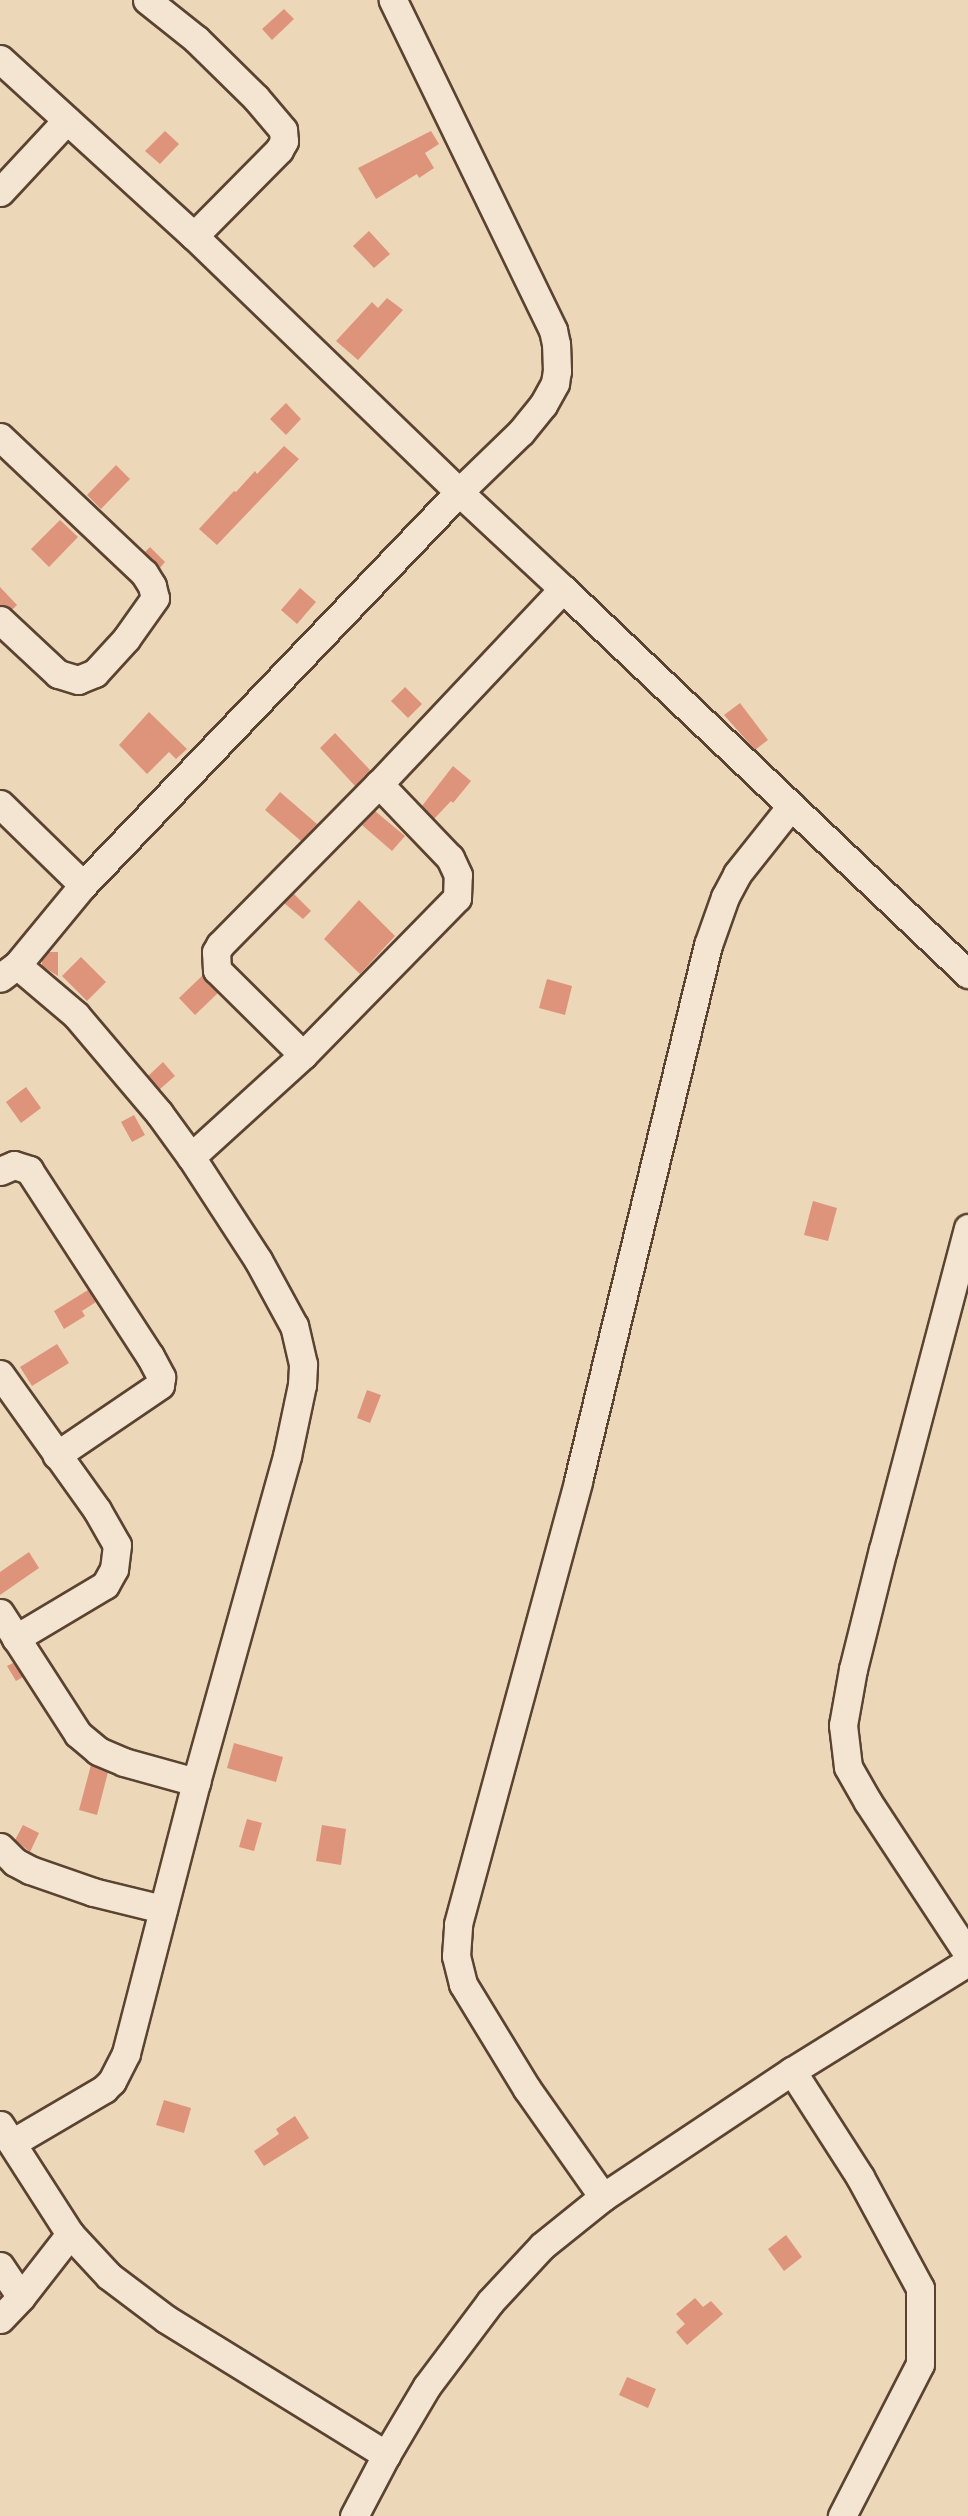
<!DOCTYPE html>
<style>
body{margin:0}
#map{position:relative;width:968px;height:2516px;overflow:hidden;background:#edd7b9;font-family:"Gentium Book Plus",serif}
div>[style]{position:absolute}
.building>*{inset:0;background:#de947b}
.roads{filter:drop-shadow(2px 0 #5b4331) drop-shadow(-2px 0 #5b4331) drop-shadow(0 2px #5b4331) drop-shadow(0 -2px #5b4331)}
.minor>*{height:27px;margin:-13.5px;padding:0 13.5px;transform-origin:13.5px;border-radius:13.5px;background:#f3e5d2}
span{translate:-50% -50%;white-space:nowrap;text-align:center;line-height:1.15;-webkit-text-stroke:4.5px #f3e5d2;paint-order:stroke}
</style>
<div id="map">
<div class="building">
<div style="clip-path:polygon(284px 9px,294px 19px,272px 40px,262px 29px)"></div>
<div style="clip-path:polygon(165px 131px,179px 144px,160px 164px,145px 151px)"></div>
<div style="clip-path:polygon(431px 131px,439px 144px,425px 153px,434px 168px,419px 178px,417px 174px,376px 199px,358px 168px)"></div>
<div style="clip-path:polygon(369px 231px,390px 254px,374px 268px,353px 246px)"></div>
<div style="clip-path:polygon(387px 298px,403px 310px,358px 360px,336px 341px,372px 302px,378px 308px)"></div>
<div style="clip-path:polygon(286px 403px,301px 419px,286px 435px,270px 419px)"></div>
<div style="clip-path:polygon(284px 446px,299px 459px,217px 545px,199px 529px,234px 491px,236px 492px,255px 471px,257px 474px)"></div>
<div style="clip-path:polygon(116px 465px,130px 479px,101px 509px,87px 495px)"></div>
<div style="clip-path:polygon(60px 520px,78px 537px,49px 567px,31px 549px)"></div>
<div style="clip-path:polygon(150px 547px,165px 562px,160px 568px,145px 552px)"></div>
<div style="clip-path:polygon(0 587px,17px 605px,12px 610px,0 605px)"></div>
<div style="clip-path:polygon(300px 588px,316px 602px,297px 624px,281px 610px)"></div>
<div style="clip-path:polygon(405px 687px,422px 704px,408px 718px,391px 701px)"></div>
<div style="clip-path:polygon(740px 703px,768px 740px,755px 750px,724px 715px)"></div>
<div style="clip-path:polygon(149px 712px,187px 749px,176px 759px,169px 752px,147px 774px,119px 745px)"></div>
<div style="clip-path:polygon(335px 733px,370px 770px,355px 786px,320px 748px)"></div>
<div style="clip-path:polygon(453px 766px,471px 781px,453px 803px,451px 801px,434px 819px,422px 806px)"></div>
<div style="clip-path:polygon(280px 792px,317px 824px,301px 841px,265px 810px)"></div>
<div style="clip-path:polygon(375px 811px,405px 836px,392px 851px,362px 825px)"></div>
<div style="clip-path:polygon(293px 893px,311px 911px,303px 919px,284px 903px)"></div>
<div style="clip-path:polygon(359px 900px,395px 936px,360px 974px,324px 939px)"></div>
<div style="clip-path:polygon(48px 952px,58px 952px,58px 976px,42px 966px,42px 959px)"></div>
<div style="clip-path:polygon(81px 957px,106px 982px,87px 1001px,62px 976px)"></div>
<div style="clip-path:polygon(203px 975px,218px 993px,195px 1015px,179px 998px)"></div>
<div style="clip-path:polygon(547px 979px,572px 986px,565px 1015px,539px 1008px)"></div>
<div style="clip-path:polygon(163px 1062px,175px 1076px,160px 1089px,148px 1076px)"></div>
<div style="clip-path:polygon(26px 1087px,41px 1108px,21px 1123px,6px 1102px)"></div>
<div style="clip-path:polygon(134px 1115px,145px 1135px,132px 1142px,121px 1122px)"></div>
<div style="clip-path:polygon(813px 1201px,837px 1208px,828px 1241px,804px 1235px)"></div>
<div style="clip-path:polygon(88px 1290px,96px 1302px,82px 1311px,85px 1316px,64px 1329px,54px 1311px)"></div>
<div style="clip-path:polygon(57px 1344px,69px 1363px,32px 1386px,20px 1367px)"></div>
<div style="clip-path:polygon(367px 1390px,381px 1395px,370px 1423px,357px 1418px)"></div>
<div style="clip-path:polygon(29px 1552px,39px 1568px,0 1595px,0 1572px)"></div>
<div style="clip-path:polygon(13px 1663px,23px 1677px,16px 1681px,7px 1666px)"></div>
<div style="clip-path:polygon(234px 1743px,283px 1757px,276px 1782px,227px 1768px)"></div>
<div style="clip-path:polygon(91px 1765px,108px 1772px,97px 1815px,79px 1810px)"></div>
<div style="clip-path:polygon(247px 1819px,262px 1823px,254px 1851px,239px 1847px)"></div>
<div style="clip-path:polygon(23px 1825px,39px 1833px,30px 1852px,15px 1840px)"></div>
<div style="clip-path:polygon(322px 1825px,346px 1829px,341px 1865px,316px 1861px)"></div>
<div style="clip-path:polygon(164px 2100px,191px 2108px,184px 2133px,156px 2125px)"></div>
<div style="clip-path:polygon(295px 2116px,309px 2138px,264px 2166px,254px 2151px,279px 2134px,276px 2129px)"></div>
<div style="clip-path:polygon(786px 2235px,802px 2257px,784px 2271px,768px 2249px)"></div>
<div style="clip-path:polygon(695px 2298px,703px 2307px,711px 2301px,723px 2314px,687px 2345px,676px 2332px,685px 2324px,676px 2314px)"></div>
<div style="clip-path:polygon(627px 2377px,656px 2389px,648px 2408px,619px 2395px)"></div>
</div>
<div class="roads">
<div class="minor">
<div style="left:147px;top:0;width:63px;rotate:38.5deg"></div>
<div style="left:196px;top:39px;width:84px;rotate:44.5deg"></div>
<div style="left:256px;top:98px;width:42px;rotate:49.8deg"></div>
<div style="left:283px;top:130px;width:11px;rotate:85deg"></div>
<div style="left:284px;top:141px;width:10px;rotate:119deg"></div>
<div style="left:279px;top:150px;width:121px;rotate:134.7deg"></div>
<div style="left:0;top:59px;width:263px;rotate:42.4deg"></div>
<div style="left:194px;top:236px;width:368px;rotate:44deg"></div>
<div style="left:459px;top:492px;width:544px;rotate:133.73deg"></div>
<div style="left:83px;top:885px;width:104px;rotate:129.5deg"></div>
<div style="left:17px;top:965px;width:21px;rotate:143deg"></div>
<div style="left:0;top:192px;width:98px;rotate:-47.1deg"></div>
<div style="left:0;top:437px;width:198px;rotate:43.4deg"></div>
<div style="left:144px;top:573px;width:15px;rotate:58deg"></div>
<div style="left:152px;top:586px;width:12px;rotate:76deg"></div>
<div style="left:155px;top:598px;width:50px;rotate:125.3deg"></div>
<div style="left:126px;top:639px;width:46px;rotate:132.4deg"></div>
<div style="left:95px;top:673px;width:18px;rotate:158deg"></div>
<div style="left:78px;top:680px;width:21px;rotate:-163deg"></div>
<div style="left:58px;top:674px;width:79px;rotate:-137deg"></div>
<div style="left:563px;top:589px;width:559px;rotate:43.55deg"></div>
<div style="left:0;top:804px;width:116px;rotate:44.3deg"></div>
<div style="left:303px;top:1055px;width:121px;rotate:-135.3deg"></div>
<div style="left:217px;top:970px;width:18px;rotate:-93deg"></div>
<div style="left:216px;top:952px;width:8px;rotate:-60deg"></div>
<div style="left:220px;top:945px;width:226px;rotate:-45.4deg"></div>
<div style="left:191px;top:1157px;width:151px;rotate:-42.3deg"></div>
<div style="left:303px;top:1055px;width:220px;rotate:-45.6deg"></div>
<div style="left:457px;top:898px;width:23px;rotate:-88deg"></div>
<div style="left:458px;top:875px;width:19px;rotate:-115deg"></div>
<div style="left:450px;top:858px;width:103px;rotate:-133.8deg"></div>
<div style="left:379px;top:784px;width:268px;rotate:-46.7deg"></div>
<div style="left:563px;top:589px;width:142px;rotate:-137deg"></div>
<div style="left:459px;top:492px;width:86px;rotate:-44.1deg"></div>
<div style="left:521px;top:432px;width:35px;rotate:-51deg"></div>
<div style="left:543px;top:405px;width:25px;rotate:-61deg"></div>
<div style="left:555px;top:383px;width:12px;rotate:-81deg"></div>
<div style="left:557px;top:371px;width:27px;rotate:-92deg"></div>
<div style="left:556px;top:344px;width:14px;rotate:-102deg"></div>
<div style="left:553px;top:330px;width:367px;rotate:-115.9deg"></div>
<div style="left:0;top:1171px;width:15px;rotate:-23deg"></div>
<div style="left:14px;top:1165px;width:16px;rotate:18deg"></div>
<div style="left:29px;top:1170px;width:222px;rotate:57deg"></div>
<div style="left:150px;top:1356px;width:24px;rotate:62deg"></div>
<div style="left:161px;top:1377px;width:8px;rotate:97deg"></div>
<div style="left:160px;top:1385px;width:125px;rotate:145.8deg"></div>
<div style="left:968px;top:1228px;width:332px;rotate:104.8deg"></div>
<div style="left:883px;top:1549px;width:124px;rotate:104deg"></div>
<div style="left:853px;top:1669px;width:57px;rotate:100.1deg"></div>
<div style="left:843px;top:1725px;width:42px;rotate:83.2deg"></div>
<div style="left:848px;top:1767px;width:40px;rotate:60.3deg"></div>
<div style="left:868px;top:1802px;width:182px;rotate:56.7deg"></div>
<div style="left:0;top:1374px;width:167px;rotate:54.5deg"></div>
<div style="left:97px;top:1510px;width:40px;rotate:60.3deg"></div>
<div style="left:117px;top:1545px;width:24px;rotate:97deg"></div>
<div style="left:114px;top:1569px;width:18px;rotate:119deg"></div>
<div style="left:105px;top:1585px;width:104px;rotate:149.2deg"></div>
<div style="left:0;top:1613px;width:144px;rotate:57.2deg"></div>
<div style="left:78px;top:1734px;width:26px;rotate:40deg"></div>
<div style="left:98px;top:1751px;width:28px;rotate:23deg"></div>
<div style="left:124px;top:1762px;width:75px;rotate:15.5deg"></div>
<div style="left:0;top:1847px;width:21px;rotate:45deg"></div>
<div style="left:15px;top:1862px;width:17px;rotate:28deg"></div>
<div style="left:30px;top:1870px;width:67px;rotate:19.2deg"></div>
<div style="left:93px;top:1892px;width:72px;rotate:13.7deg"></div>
<div style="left:792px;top:2071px;width:126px;rotate:57.3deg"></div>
<div style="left:860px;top:2177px;width:126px;rotate:61.6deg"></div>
<div style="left:920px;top:2288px;width:76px;rotate:90deg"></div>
<div style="left:920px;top:2364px;width:171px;rotate:117.2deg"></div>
<div style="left:0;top:2125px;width:130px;rotate:57.3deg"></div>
<div style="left:70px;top:2234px;width:57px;rotate:47.1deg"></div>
<div style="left:109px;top:2276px;width:71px;rotate:37deg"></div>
<div style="left:166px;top:2319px;width:259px;rotate:31.7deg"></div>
<div style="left:12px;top:2143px;width:107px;rotate:-30.4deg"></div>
<div style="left:104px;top:2089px;width:11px;rotate:-45deg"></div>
<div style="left:112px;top:2081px;width:31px;rotate:-63deg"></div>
<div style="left:126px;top:2053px;width:280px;rotate:-75.5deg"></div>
<div style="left:196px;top:1782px;width:338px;rotate:-74.4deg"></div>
<div style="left:287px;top:1456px;width:73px;rotate:-78.1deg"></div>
<div style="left:302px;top:1385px;width:21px;rotate:-87deg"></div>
<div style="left:303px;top:1364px;width:39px;rotate:-103deg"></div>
<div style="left:294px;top:1326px;width:75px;rotate:-118.6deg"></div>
<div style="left:258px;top:1260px;width:123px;rotate:-123deg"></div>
<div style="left:191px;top:1157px;width:54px;rotate:-126deg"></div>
<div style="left:159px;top:1113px;width:128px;rotate:-130.3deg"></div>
<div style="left:76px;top:1015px;width:77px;rotate:-139.7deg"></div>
<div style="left:603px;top:2197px;width:132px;rotate:-125.1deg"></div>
<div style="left:527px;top:2089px;width:123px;rotate:-121.4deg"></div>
<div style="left:463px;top:1984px;width:29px;rotate:-104deg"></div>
<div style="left:456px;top:1956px;width:32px;rotate:-86deg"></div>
<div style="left:458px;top:1924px;width:459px;rotate:-74.8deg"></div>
<div style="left:578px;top:1481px;width:552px;rotate:-76.37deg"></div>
<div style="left:708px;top:945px;width:51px;rotate:-70.5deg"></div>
<div style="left:725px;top:897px;width:26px;rotate:-62deg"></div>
<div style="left:737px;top:874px;width:87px;rotate:-51.5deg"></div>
<div style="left:0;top:2266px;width:37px;rotate:56deg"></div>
<div style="left:0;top:2319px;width:30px;rotate:-46deg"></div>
<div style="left:21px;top:2297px;width:80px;rotate:-52.1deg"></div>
<div style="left:354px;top:2516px;width:69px;rotate:-62.3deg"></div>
<div style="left:386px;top:2455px;width:80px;rotate:-59.3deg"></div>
<div style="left:427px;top:2386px;width:105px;rotate:-53.1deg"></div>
<div style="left:490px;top:2302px;width:76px;rotate:-47.1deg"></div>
<div style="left:542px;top:2246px;width:78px;rotate:-38.8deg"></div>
<div style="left:603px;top:2197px;width:227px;rotate:-33.7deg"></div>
<div style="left:792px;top:2071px;width:207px;rotate:-31.8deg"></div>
</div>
</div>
</div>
